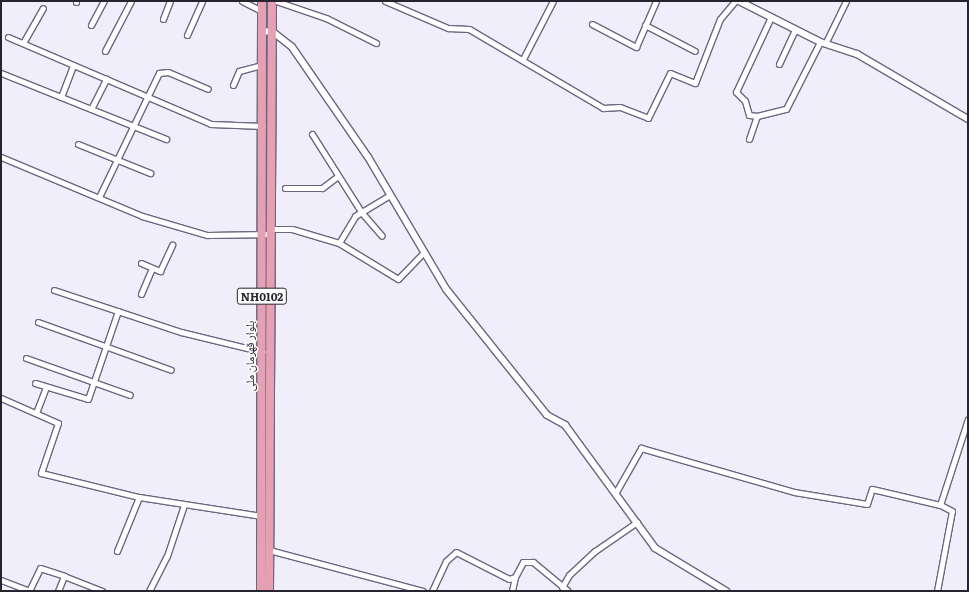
<!DOCTYPE html>
<meta charset="utf-8">
<style>
body{margin:0}
#map{position:relative;width:969px;height:592px;overflow:hidden;background:#f0eefa;font-family:Literata,"Noto Naskh Arabic",serif}
div>[style]{position:absolute}
.roads{filter:drop-shadow(1px 0 #6b6780) drop-shadow(-1px 0 #6b6780) drop-shadow(0 1px #6b6780) drop-shadow(0 -1px #6b6780)}
.minor>*{height:5px;margin:-2.5px;padding:0 2.5px;transform-origin:2.5px;border-radius:2.5px;background:#fff}
.tertiary>*{height:6px;margin:-3px;padding:0 3px;transform-origin:3px;border-radius:3px;background:#fff}
.trunk>*{height:8px;margin:-4px;padding:0 4px;transform-origin:4px;border-radius:4px;background:#e6a0b3}
span{translate:-50% -50%;white-space:nowrap;text-align:center;line-height:1.15;-webkit-text-stroke:3px #fdfdfd;paint-order:stroke}
.shield-label span{padding:1px 3px;background:#fdfdfd;border:1px solid;border-radius:3px;-webkit-text-stroke-width:0}
.shield-label{font-size:11px;color:#26242f;font-weight:700}
.street-label{font-size:12px;color:#26242f}
.frame{position:absolute;inset:0;border:2px solid #26242f;pointer-events:none}
</style>
<div id="map">
<div class="roads">
<div class="minor">
<div style="left:242px;top:1px;width:22px;rotate:27deg"></div>
<div style="left:276px;top:1px;width:53px;rotate:18.8deg"></div>
<div style="left:326px;top:18px;width:56px;rotate:26.6deg"></div>
<div style="left:385px;top:1px;width:69px;rotate:23.2deg"></div>
<div style="left:448px;top:28px;width:21px;rotate:3deg"></div>
<div style="left:469px;top:29px;width:156px;rotate:30.5deg"></div>
<div style="left:603px;top:108px;width:17px;rotate:-3deg"></div>
<div style="left:620px;top:107px;width:30px;rotate:21deg"></div>
<div style="left:648px;top:118px;width:50px;rotate:-63.9deg"></div>
<div style="left:670px;top:73px;width:27px;rotate:22deg"></div>
<div style="left:695px;top:83px;width:69px;rotate:-68.7deg"></div>
<div style="left:720px;top:19px;width:23px;rotate:-50deg"></div>
<div style="left:76px;top:2px;width:1px;rotate:-90deg"></div>
<div style="left:163px;top:19px;width:19px;rotate:-69deg"></div>
<div style="left:592px;top:24px;width:50px;rotate:27.6deg"></div>
<div style="left:636px;top:47px;width:50px;rotate:-66.5deg"></div>
<div style="left:91px;top:25px;width:27px;rotate:-62deg"></div>
<div style="left:645px;top:25px;width:56px;rotate:27.5deg"></div>
<div style="left:187px;top:35px;width:37px;rotate:-66deg"></div>
<div style="left:8px;top:37px;width:221px;rotate:23.2deg"></div>
<div style="left:211px;top:124px;width:52px;rotate:2.2deg"></div>
<div style="left:826px;top:42px;width:46px;rotate:-64deg"></div>
<div style="left:23px;top:43px;width:40px;rotate:-60.3deg"></div>
<div style="left:105px;top:51px;width:56px;rotate:-62.5deg"></div>
<div style="left:523px;top:59px;width:65px;rotate:-62.7deg"></div>
<div style="left:779px;top:64px;width:38px;rotate:-65deg"></div>
<div style="left:1px;top:73px;width:178px;rotate:21.8deg"></div>
<div style="left:233px;top:85px;width:15px;rotate:-67deg"></div>
<div style="left:239px;top:71px;width:23px;rotate:-15deg"></div>
<div style="left:61px;top:97px;width:34px;rotate:-69deg"></div>
<div style="left:91px;top:109px;width:34px;rotate:-63deg"></div>
<div style="left:757px;top:116px;width:8px;rotate:-173deg"></div>
<div style="left:749px;top:115px;width:15px;rotate:-106deg"></div>
<div style="left:745px;top:101px;width:13px;rotate:-135deg"></div>
<div style="left:736px;top:92px;width:81px;rotate:-65deg"></div>
<div style="left:312px;top:134px;width:93px;rotate:57.7deg"></div>
<div style="left:362px;top:213px;width:30px;rotate:49deg"></div>
<div style="left:749px;top:139px;width:24px;rotate:-71deg"></div>
<div style="left:757px;top:116px;width:30px;rotate:-14deg"></div>
<div style="left:786px;top:109px;width:75px;rotate:-63.1deg"></div>
<div style="left:78px;top:144px;width:78px;rotate:21.9deg"></div>
<div style="left:1px;top:157px;width:153px;rotate:22.7deg"></div>
<div style="left:142px;top:216px;width:68px;rotate:16.3deg"></div>
<div style="left:207px;top:235px;width:64px;rotate:-0.9deg"></div>
<div style="left:285px;top:188px;width:37px"></div>
<div style="left:322px;top:188px;width:20px;rotate:-37deg"></div>
<div style="left:99px;top:197px;width:138px;rotate:-64.2deg"></div>
<div style="left:159px;top:73px;width:9px;rotate:-6deg"></div>
<div style="left:168px;top:72px;width:43px;rotate:23deg"></div>
<div style="left:271px;top:229px;width:21px"></div>
<div style="left:292px;top:229px;width:49px;rotate:16.6deg"></div>
<div style="left:339px;top:243px;width:69px;rotate:31.4deg"></div>
<div style="left:398px;top:279px;width:37px;rotate:-46deg"></div>
<div style="left:339px;top:243px;width:31px;rotate:-59deg"></div>
<div style="left:355px;top:216px;width:41px;rotate:-31deg"></div>
<div style="left:141px;top:263px;width:21px;rotate:23deg"></div>
<div style="left:160px;top:271px;width:29px;rotate:-65deg"></div>
<div style="left:54px;top:290px;width:134px;rotate:18.3deg"></div>
<div style="left:181px;top:332px;width:84px;rotate:13.7deg"></div>
<div style="left:141px;top:294px;width:28px;rotate:-67deg"></div>
<div style="left:38px;top:322px;width:141px;rotate:19.8deg"></div>
<div style="left:26px;top:358px;width:110px;rotate:19.6deg"></div>
<div style="left:35px;top:383px;width:55px;rotate:16.8deg"></div>
<div style="left:88px;top:399px;width:93px;rotate:-71.2deg"></div>
<div style="left:1px;top:398px;width:62px;rotate:23.7deg"></div>
<div style="left:58px;top:423px;width:53px;rotate:108.8deg"></div>
<div style="left:41px;top:473px;width:101px;rotate:13.8deg"></div>
<div style="left:139px;top:497px;width:124px;rotate:8.8deg"></div>
<div style="left:36px;top:413px;width:28px;rotate:-69deg"></div>
<div style="left:616px;top:492px;width:51px;rotate:-60.4deg"></div>
<div style="left:641px;top:448px;width:159px;rotate:16deg"></div>
<div style="left:794px;top:492px;width:74px;rotate:9.3deg"></div>
<div style="left:867px;top:504px;width:16px;rotate:-72deg"></div>
<div style="left:872px;top:489px;width:70px;rotate:13.2deg"></div>
<div style="left:269px;top:550px;width:159px;rotate:14.9deg"></div>
<div style="left:117px;top:551px;width:58px;rotate:-67.8deg"></div>
<div style="left:1px;top:580px;width:30px;rotate:21deg"></div>
<div style="left:562px;top:587px;width:14px;rotate:-60deg"></div>
<div style="left:569px;top:575px;width:35px;rotate:-43deg"></div>
<div style="left:595px;top:551px;width:51px;rotate:-34.6deg"></div>
<div style="left:29px;top:591px;width:25px;rotate:-64deg"></div>
<div style="left:40px;top:568px;width:25px;rotate:18deg"></div>
<div style="left:58px;top:591px;width:16px;rotate:-68deg"></div>
<div style="left:64px;top:576px;width:41px;rotate:21.5deg"></div>
<div style="left:149px;top:591px;width:39px;rotate:-63deg"></div>
<div style="left:167px;top:556px;width:54px;rotate:-71.6deg"></div>
<div style="left:432px;top:591px;width:33px;rotate:-65deg"></div>
<div style="left:446px;top:561px;width:13px;rotate:-42deg"></div>
<div style="left:456px;top:552px;width:59px;rotate:27deg"></div>
<div style="left:509px;top:579px;width:6px;rotate:-18deg"></div>
<div style="left:515px;top:577px;width:17px;rotate:-62deg"></div>
<div style="left:523px;top:562px;width:10px"></div>
<div style="left:533px;top:562px;width:45px;rotate:39.6deg"></div>
<div style="left:512px;top:591px;width:14px;rotate:-78deg"></div>
<div style="left:937px;top:591px;width:81px;rotate:-79.4deg"></div>
<div style="left:952px;top:511px;width:13px;rotate:-153deg"></div>
<div style="left:940px;top:505px;width:90px;rotate:-72deg"></div>
</div>
<div class="tertiary">
<div style="left:739px;top:1px;width:91px;rotate:26.8deg"></div>
<div style="left:820px;top:42px;width:39px;rotate:18deg"></div>
<div style="left:857px;top:54px;width:129px;rotate:30.4deg"></div>
<div style="left:262px;top:31px;width:11px;rotate:5deg"></div>
<div style="left:273px;top:32px;width:24px;rotate:38deg"></div>
<div style="left:292px;top:47px;width:134px;rotate:55.4deg"></div>
<div style="left:368px;top:157px;width:153px;rotate:59.4deg"></div>
<div style="left:446px;top:289px;width:161px;rotate:51.3deg"></div>
<div style="left:547px;top:415px;width:21px;rotate:29deg"></div>
<div style="left:565px;top:425px;width:152px;rotate:53.8deg"></div>
<div style="left:655px;top:548px;width:83px;rotate:31.2deg"></div>
</div>
<div class="trunk">
<div style="left:261px;top:591px;width:590px;rotate:-89.9deg"></div>
<div style="left:269px;top:591px;width:590px;rotate:-89.71deg"></div>
</div>
</div>
<div class="shield-label">
<span style="left:262px;top:296px">NH0102</span>
</div>
<div class="street-label">
<span style="left:250px;top:356px;rotate:-90deg">بلوار قهرمان ملی</span>
</div>
<div class="frame"></div>
</div>
